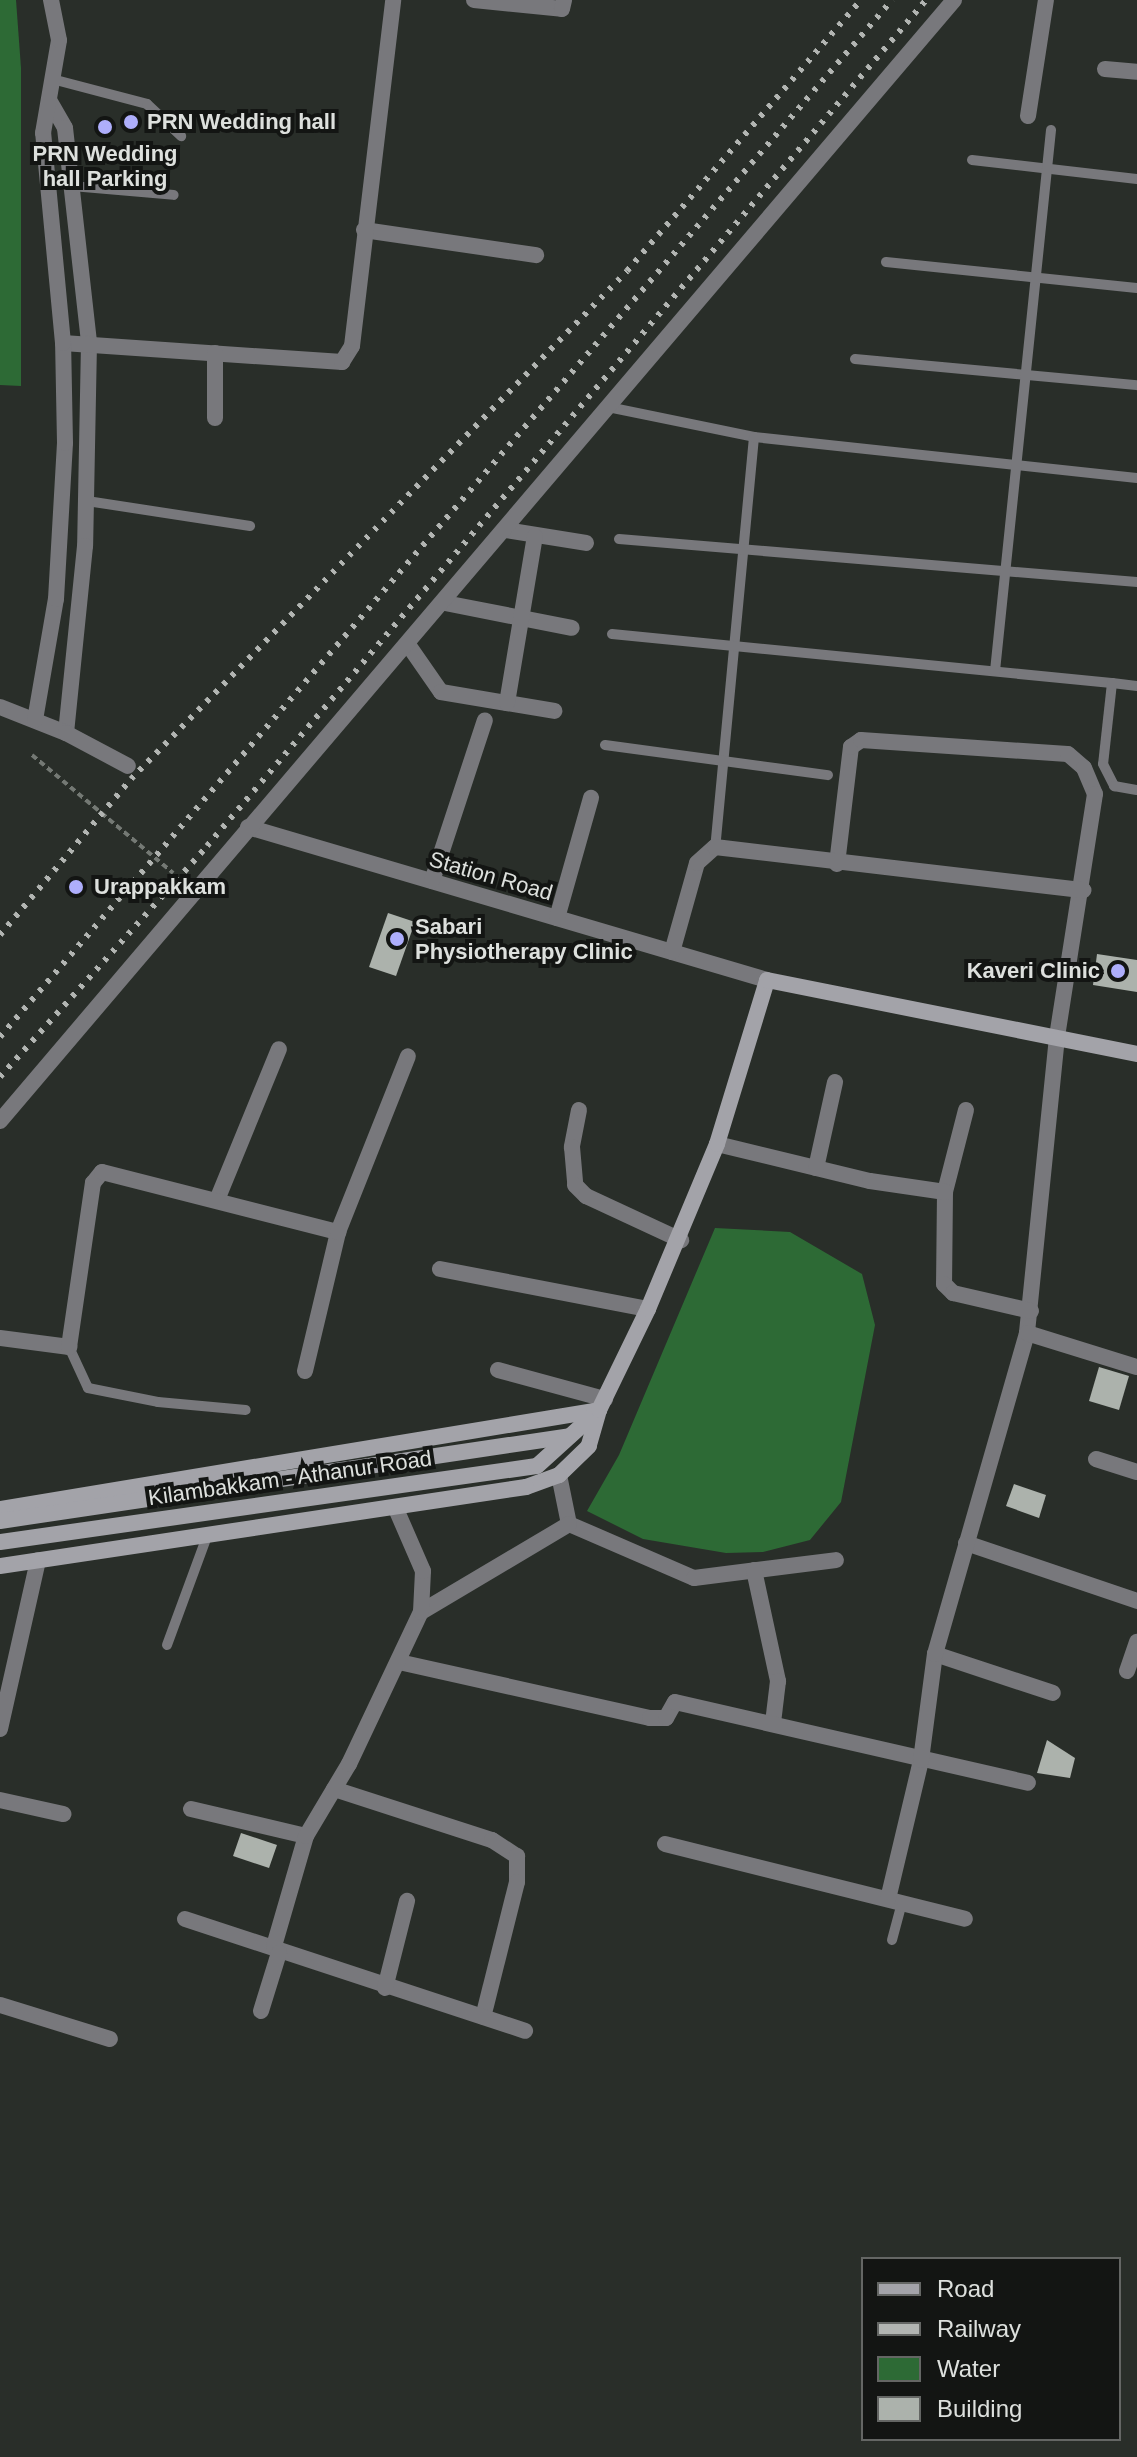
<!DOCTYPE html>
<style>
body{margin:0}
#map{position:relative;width:1137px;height:2457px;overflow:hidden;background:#292e29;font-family:Helvetica,sans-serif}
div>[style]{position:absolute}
.water>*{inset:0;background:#2d6a35}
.building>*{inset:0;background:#acb2ac}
.path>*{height:4px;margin-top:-2px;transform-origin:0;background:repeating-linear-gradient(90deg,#747974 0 6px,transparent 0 10px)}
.lane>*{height:10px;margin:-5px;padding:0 5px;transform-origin:5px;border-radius:5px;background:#78787c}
.street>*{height:16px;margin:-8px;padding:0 8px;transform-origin:8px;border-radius:8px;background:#78787c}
.secondary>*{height:16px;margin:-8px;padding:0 8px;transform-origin:8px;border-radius:8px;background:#a3a3a9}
.rail>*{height:6px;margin-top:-3px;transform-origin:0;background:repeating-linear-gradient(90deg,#b2b5b2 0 4px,transparent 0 12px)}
.dots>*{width:22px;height:22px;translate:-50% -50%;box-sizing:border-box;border:4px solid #131513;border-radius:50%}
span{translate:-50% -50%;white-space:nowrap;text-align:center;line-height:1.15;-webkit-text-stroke:8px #131513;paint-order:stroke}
.poi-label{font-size:22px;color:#dde0dd;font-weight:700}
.left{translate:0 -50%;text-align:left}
.right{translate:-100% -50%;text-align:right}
.street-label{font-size:22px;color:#dde0dd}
.legend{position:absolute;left:861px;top:2257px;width:260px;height:184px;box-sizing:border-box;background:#131513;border:2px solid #646664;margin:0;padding:10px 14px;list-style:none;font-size:24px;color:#dde0dd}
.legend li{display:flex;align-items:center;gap:16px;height:40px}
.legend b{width:40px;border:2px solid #646664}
</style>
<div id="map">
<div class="water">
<div style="clip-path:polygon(0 0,16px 0,21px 68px,21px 386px,0 385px)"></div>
<div style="clip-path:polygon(715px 1228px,790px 1232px,862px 1274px,875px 1325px,841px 1502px,810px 1540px,763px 1552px,726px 1553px,643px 1539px,587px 1511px,619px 1455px)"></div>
</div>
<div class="building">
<div style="clip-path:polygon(388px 913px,415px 922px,396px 976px,369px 967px)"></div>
<div style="clip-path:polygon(1097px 954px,1137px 960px,1137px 992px,1093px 985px)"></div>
<div style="clip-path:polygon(1099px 1367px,1129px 1376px,1119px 1410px,1089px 1401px)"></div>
<div style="clip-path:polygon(1014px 1484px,1046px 1495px,1039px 1518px,1006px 1506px)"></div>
<div style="clip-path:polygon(1047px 1740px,1075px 1758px,1070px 1778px,1037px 1773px)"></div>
<div style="clip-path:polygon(241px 1833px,277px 1845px,269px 1868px,233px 1856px)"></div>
</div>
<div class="path">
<div style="left:32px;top:755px;width:184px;rotate:39.9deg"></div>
</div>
<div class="lane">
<div style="left:52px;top:79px;width:98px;rotate:14.7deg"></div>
<div style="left:147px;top:104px;width:47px;rotate:43.3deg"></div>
<div style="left:972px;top:160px;width:166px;rotate:6.6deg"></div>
<div style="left:72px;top:186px;width:102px;rotate:5deg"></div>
<div style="left:886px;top:262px;width:252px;rotate:5.9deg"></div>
<div style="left:855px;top:359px;width:283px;rotate:5.3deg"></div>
<div style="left:608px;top:407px;width:149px;rotate:11.6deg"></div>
<div style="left:754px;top:437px;width:412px;rotate:95.4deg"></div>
<div style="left:754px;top:437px;width:385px;rotate:6.1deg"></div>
<div style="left:87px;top:501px;width:165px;rotate:8.7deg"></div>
<div style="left:619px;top:539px;width:520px;rotate:4.75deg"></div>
<div style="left:612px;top:634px;width:502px;rotate:5.6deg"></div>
<div style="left:995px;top:671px;width:544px;rotate:-84.09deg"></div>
<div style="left:1137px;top:686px;width:25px;rotate:-173deg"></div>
<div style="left:1112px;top:683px;width:81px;rotate:96.3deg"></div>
<div style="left:1103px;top:764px;width:25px;rotate:63deg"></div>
<div style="left:1114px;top:786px;width:23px;rotate:10deg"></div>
<div style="left:605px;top:745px;width:225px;rotate:7.7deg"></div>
<div style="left:69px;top:1347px;width:45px;rotate:65.1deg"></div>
<div style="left:88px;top:1388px;width:71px;rotate:11.3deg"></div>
<div style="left:158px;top:1402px;width:88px;rotate:5.2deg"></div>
<div style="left:167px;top:1645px;width:116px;rotate:-69.8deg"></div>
<div style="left:892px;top:1940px;width:38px;rotate:-75deg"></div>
</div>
<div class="street">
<div style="left:474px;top:0;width:88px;rotate:5.8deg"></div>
<div style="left:562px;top:9px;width:9px;rotate:-77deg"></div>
<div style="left:1105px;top:69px;width:32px;rotate:5deg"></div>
<div style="left:49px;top:100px;width:32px;rotate:60deg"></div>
<div style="left:65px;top:128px;width:216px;rotate:83.6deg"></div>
<div style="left:89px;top:343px;width:203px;rotate:91.1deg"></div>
<div style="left:85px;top:546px;width:188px;rotate:95.8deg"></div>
<div style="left:1028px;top:116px;width:117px;rotate:-81.2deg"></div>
<div style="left:364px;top:230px;width:174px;rotate:8.3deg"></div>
<div style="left:63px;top:343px;width:280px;rotate:3.9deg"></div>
<div style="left:342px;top:362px;width:19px;rotate:-58deg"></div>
<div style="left:352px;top:346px;width:348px;rotate:-83.2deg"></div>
<div style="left:215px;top:418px;width:65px;rotate:-90deg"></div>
<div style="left:506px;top:530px;width:81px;rotate:9.2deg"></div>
<div style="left:445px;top:603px;width:129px;rotate:11.1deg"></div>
<div style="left:409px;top:646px;width:56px;rotate:55.2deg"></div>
<div style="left:441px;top:692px;width:115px;rotate:9.5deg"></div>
<div style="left:507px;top:703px;width:169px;rotate:-80.5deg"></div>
<div style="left:0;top:707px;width:71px;rotate:21.5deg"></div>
<div style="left:66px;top:733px;width:70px;rotate:28deg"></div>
<div style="left:35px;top:720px;width:123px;rotate:-80.2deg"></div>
<div style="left:56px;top:599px;width:156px;rotate:-86.7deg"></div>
<div style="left:65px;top:443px;width:100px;rotate:-91.1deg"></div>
<div style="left:63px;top:343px;width:211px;rotate:-95.4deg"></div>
<div style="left:43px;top:133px;width:94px;rotate:-80.2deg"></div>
<div style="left:59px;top:40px;width:41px;rotate:-101.3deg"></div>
<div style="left:248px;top:827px;width:541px;rotate:16.43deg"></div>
<div style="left:837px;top:864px;width:118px;rotate:-83.2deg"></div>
<div style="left:851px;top:747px;width:12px;rotate:-35deg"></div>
<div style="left:861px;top:740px;width:207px;rotate:3.9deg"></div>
<div style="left:1068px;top:754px;width:21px;rotate:41deg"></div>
<div style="left:1084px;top:768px;width:28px;rotate:67deg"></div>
<div style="left:1095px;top:794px;width:246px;rotate:98.9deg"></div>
<div style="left:1057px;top:1037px;width:298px;rotate:95.8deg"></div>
<div style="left:432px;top:881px;width:169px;rotate:-71.8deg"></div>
<div style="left:557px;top:918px;width:125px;rotate:-74.2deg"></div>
<div style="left:672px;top:952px;width:92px;rotate:-74.3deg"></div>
<div style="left:697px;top:863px;width:24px;rotate:-42deg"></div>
<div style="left:715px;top:847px;width:371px;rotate:6.7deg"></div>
<div style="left:579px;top:1110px;width:38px;rotate:101deg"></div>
<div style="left:572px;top:1147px;width:38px;rotate:85deg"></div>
<div style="left:575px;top:1185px;width:16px;rotate:45deg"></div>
<div style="left:586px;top:1196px;width:105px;rotate:24.9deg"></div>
<div style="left:966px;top:1110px;width:85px;rotate:104.4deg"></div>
<div style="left:945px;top:1192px;width:92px;rotate:90.6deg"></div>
<div style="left:944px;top:1284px;width:13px;rotate:45deg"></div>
<div style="left:953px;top:1293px;width:80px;rotate:13deg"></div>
<div style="left:0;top:1121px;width:1472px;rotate:-49.6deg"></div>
<div style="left:717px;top:1144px;width:157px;rotate:13.6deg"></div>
<div style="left:870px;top:1181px;width:76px;rotate:8.3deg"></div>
<div style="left:816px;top:1168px;width:88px;rotate:-77.5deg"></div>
<div style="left:217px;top:1200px;width:163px;rotate:-67.7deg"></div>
<div style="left:440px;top:1269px;width:212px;rotate:10.9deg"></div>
<div style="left:0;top:1338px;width:70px;rotate:7.4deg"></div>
<div style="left:69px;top:1347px;width:166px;rotate:-81.7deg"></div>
<div style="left:93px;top:1183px;width:14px;rotate:-51deg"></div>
<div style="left:102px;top:1172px;width:244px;rotate:14.3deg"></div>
<div style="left:498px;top:1370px;width:111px;rotate:15.2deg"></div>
<div style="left:305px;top:1371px;width:143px;rotate:-76.6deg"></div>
<div style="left:338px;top:1232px;width:189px;rotate:-68.3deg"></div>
<div style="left:1096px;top:1459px;width:43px;rotate:17.6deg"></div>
<div style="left:559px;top:1475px;width:50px;rotate:78.5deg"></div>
<div style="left:569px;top:1524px;width:136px;rotate:23.4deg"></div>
<div style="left:694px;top:1578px;width:143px;rotate:-7.2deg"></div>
<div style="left:966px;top:1543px;width:181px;rotate:18.7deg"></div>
<div style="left:754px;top:1570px;width:114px;rotate:77.8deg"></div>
<div style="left:778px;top:1681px;width:42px;rotate:96.8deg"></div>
<div style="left:421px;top:1612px;width:172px;rotate:-30.7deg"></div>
<div style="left:935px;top:1654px;width:124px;rotate:18.3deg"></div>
<div style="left:399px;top:1662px;width:257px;rotate:12.6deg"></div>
<div style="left:650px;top:1718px;width:16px"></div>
<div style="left:666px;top:1718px;width:18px;rotate:-61deg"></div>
<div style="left:675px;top:1702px;width:362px;rotate:12.9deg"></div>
<div style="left:1127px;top:1671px;width:31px;rotate:-71deg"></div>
<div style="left:0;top:1729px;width:173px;rotate:-77.3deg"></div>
<div style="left:334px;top:1789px;width:166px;rotate:17.9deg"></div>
<div style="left:492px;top:1840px;width:30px;rotate:33deg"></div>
<div style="left:517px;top:1856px;width:26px;rotate:90deg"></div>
<div style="left:517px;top:1882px;width:139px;rotate:104.1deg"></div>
<div style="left:0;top:1800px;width:65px;rotate:12.5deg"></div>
<div style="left:191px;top:1809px;width:118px;rotate:13.2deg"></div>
<div style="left:665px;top:1844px;width:309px;rotate:14deg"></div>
<div style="left:888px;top:1899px;width:143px;rotate:-76.6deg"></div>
<div style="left:921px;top:1760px;width:107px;rotate:-82.5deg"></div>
<div style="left:935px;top:1654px;width:334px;rotate:-74deg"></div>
<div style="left:1027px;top:1333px;width:115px;rotate:17.2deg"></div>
<div style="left:185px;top:1919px;width:358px;rotate:18.2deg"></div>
<div style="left:274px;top:1946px;width:115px;rotate:-73.8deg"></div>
<div style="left:306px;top:1836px;width:84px;rotate:-59.2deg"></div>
<div style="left:349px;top:1764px;width:168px;rotate:-64.7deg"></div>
<div style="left:421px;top:1612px;width:41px;rotate:-87.2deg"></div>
<div style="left:423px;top:1571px;width:68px;rotate:-113.5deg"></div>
<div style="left:385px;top:1988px;width:90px;rotate:-75.8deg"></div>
<div style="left:0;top:2005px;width:115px;rotate:17.2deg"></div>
<div style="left:261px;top:2011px;width:61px;rotate:-72.8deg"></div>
</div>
<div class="secondary">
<div style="left:0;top:1509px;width:607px;rotate:-9.38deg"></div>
<div style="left:599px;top:1410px;width:37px;rotate:106deg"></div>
<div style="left:589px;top:1446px;width:42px;rotate:136deg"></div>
<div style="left:559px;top:1475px;width:35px;rotate:160deg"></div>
<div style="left:526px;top:1487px;width:532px;rotate:171.46deg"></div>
<div style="left:0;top:1521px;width:576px;rotate:-8.48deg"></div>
<div style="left:0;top:1542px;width:542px;rotate:-8.06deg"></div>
<div style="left:537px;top:1466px;width:84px;rotate:-42.1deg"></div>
<div style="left:599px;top:1410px;width:112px;rotate:-64.1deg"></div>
<div style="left:648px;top:1309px;width:179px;rotate:-67.3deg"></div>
<div style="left:717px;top:1144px;width:171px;rotate:-73deg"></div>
<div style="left:767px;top:980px;width:377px;rotate:11.3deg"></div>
</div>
<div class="rail">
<div style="left:0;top:935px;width:204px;rotate:-50deg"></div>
<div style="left:131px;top:779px;width:710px;rotate:-45.68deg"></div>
<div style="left:627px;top:271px;width:358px;rotate:-49.2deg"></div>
<div style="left:0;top:1037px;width:1368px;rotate:-49.3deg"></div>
<div style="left:0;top:1077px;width:310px;rotate:-48.1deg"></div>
<div style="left:207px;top:846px;width:1110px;rotate:-49.64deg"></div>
</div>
<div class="dots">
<div style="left:131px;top:122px;background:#aeaefb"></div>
<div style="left:105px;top:127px;background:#aeaefb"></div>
<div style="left:76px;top:887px;background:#aeaefb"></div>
<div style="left:397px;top:939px;background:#aeaefb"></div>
<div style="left:1118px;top:971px;background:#aeaefb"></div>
</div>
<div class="poi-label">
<span class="left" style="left:147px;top:122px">PRN Wedding hall</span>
<span style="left:105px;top:166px">PRN Wedding<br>hall Parking</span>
<span class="left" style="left:94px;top:887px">Urappakkam</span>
<span class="left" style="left:415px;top:939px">Sabari<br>Physiotherapy Clinic</span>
<span class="right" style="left:1100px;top:971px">Kaveri Clinic</span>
</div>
<div class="street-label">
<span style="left:491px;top:876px;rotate:16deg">Station Road</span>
<span style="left:290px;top:1478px;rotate:-8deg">Kilambakkam - Athanur Road</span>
</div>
<ul class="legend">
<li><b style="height:10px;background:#a3a3a9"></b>Road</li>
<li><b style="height:10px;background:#b2b5b2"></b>Railway</li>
<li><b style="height:22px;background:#2d6a35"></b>Water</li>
<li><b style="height:22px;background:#acb2ac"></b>Building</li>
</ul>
</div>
